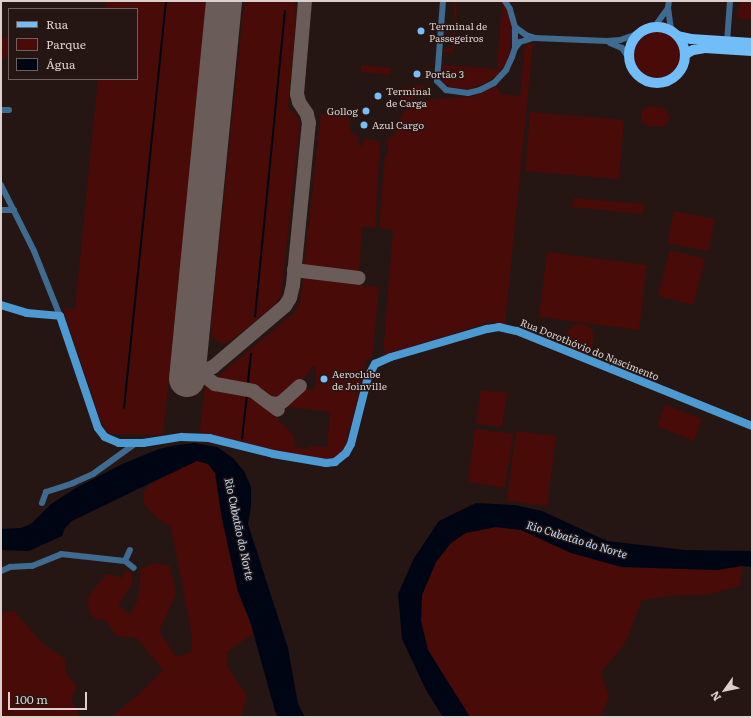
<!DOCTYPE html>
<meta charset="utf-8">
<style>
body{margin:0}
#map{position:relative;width:753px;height:718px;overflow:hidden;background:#261613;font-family:Literata,serif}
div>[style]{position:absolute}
.green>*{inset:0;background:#480b08}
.round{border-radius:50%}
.water>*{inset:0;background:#000513}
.stream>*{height:1.5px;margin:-0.75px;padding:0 0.75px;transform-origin:0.75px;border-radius:0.75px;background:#000513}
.taxiway>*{height:14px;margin:-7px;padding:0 7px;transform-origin:7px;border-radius:7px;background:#6a5c59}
.runway>*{height:36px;margin:-18px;padding:0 18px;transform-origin:18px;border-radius:18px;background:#6a5c59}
.street>*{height:6px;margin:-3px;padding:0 3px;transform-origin:3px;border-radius:3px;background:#3e6b8f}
.secondary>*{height:8px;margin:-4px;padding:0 4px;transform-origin:4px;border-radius:4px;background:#4d9ad3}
.primary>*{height:10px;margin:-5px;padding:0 5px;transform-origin:5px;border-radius:5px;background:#70bdf8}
.primary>.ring{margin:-5px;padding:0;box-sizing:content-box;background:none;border:10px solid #70bdf8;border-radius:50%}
.dots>*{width:11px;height:11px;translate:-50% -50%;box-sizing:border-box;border:2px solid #261613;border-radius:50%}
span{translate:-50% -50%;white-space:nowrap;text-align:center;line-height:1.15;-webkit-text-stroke:3px #261613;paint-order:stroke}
.poi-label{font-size:10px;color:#dcd0ce}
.left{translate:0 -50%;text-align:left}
.right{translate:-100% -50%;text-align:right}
.street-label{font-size:10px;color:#dcd0ce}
.water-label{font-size:11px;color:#b9dcf9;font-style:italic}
.frame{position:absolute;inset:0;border:2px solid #dcd0ce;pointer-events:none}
.legend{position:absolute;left:8px;top:8px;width:130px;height:72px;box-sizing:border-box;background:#261613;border:1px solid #6f605e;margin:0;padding:5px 7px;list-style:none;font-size:12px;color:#dcd0ce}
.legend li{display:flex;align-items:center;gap:8px;height:20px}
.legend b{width:20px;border:1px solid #6f605e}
.north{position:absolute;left:705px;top:670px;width:40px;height:40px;-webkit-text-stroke:3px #261613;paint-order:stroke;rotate:237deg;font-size:11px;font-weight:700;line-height:16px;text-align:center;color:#dcd0ce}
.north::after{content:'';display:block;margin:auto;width:14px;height:18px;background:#dcd0ce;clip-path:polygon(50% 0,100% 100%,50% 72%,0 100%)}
.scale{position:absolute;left:8px;top:692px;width:79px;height:18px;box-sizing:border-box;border:2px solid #dcd0ce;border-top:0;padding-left:5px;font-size:12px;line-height:14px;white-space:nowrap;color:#dcd0ce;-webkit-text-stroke:3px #261613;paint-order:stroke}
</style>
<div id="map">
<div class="green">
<div style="clip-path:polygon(106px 1px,207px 1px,163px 435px,108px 434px,99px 417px,63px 308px,75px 309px,98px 79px,137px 79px,137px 9px,105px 9px)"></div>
<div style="clip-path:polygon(246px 1px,294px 2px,296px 15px,288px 108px,297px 115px,300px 122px,281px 296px,275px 304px,232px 340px,223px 344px,218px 342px,212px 337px,211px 326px,243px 13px)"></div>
<div style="clip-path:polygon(455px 1px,457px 1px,453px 53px,443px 52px,443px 49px,451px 48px)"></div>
<div style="clip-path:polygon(474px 1px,502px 1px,505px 6px,512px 25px,512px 36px,509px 59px,497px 75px,487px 83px,470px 89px,449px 87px,441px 81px,442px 65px,497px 69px,502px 3px)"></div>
<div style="clip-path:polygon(740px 1px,752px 1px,752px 20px,737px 18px)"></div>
<div class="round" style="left:633px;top:31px;width:48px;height:48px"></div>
<div style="clip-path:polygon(1px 37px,9px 38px,9px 48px,6px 57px,1px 60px)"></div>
<div style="clip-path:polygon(525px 44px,533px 44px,505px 324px,490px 322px,383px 355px,393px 230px,379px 228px,385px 155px,387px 155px,388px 143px,386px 143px,389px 136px,393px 138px,396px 130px,392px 128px,407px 109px,425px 100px,474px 96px,496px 86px,501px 94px,520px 96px)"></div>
<div style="clip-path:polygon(361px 65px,391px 68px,390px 75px,361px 72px)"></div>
<div style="clip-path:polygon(414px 84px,429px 88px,399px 107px,402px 87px,414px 88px)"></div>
<div style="clip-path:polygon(653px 106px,663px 108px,667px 111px,670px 119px,664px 126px,649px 126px,641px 122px,641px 111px,647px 107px)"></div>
<div style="clip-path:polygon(530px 112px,624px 120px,619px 179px,525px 171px)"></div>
<div style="clip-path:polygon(321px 114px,348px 117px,351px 132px,359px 138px,358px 145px,363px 146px,364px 138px,380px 142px,375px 228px,362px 227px,359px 275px,307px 268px,304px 266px)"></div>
<div style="clip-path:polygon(573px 198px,644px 204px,643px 214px,572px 207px)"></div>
<div style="clip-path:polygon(674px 211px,715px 219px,708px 251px,667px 243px)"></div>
<div style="clip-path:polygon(670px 250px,705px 259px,693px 305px,658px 296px)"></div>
<div style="clip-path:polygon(547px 252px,647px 265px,639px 330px,539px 317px)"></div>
<div style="clip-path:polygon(304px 275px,358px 280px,358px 285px,379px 287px,372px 358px,366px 360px,351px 427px,347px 430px,348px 437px,345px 448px,340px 454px,334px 458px,326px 459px,285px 453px,202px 434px,200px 430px,205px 386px,248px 393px,256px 396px,293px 435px,296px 447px,309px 449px,309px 446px,327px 447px,330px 412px,283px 406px,301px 388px,315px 390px,316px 366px,312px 366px,310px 371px,299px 384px,283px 398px,278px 400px,269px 398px,260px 390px,251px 386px,215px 379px,295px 312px,300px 301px)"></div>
<div class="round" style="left:566px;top:324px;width:28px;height:28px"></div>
<div style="clip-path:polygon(481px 390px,507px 393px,502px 427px,476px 424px)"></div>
<div style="clip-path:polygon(665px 405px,702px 419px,694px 441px,657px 426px)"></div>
<div style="clip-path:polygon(475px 429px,513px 434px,505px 488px,468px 482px)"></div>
<div style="clip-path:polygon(516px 431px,556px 436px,547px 506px,507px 501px)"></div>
<div style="clip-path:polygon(197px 461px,208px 464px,215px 473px,222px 519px,238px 592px,254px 633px,227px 652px,228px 668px,247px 696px,242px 714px,239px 717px,111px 717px,137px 696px,163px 670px,137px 638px,117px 636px,105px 620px,96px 619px,89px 613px,88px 600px,92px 591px,107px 574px,123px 578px,125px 570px,131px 572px,133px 578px,132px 584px,118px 606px,130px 614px,138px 600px,141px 569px,153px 563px,170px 566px,176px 594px,159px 631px,176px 656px,184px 655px,192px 651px,192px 636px,171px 527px,157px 518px,144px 504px,144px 491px,153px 482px)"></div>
<div style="clip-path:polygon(496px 527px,521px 530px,571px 553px,622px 567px,717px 570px,742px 566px,740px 586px,705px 595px,679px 595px,642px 600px,624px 645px,601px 672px,609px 697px,600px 717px,470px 717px,428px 650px,421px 621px,422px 595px,436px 562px,451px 543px,466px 533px)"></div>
<div style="clip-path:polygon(14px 611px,43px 644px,65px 659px,66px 672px,77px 686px,71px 700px,80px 717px,1px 717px,1px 613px)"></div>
</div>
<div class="water">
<div style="clip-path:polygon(194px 443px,217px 447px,233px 458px,244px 471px,251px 487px,251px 506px,248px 524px,288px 648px,298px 704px,305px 717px,278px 717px,275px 711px,250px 621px,238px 592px,222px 519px,215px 473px,208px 464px,197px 461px,136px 490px,72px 521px,65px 528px,62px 536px,29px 551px,1px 550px,1px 529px,21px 528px,31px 524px,51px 504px,76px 488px,122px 464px,159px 449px,177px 445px)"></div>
<div style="clip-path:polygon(476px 503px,515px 505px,542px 511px,607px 541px,685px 550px,752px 551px,752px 567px,742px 566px,717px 570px,622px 567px,571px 553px,521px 530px,496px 527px,466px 533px,451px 543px,436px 562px,422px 595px,421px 621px,428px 650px,470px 717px,443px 717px,426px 690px,402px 639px,398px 594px,414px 558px,439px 521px)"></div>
</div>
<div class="stream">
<div style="left:255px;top:317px;width:307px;rotate:-84.4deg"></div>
<div style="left:248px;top:382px;width:28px;rotate:-84deg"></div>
<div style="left:124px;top:408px;width:409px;rotate:-84.1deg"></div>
<div style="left:242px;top:439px;width:44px;rotate:-83.5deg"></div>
</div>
<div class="taxiway">
<div style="left:294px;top:270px;width:65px;rotate:7deg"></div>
<div style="left:189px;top:355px;width:7px;rotate:82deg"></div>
<div style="left:190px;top:362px;width:11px;rotate:45deg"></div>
<div style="left:198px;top:370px;width:4px;rotate:14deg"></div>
<div style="left:202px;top:371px;width:12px;rotate:-20deg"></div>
<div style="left:213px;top:367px;width:94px;rotate:-40.3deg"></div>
<div style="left:285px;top:306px;width:9px;rotate:-58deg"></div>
<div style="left:290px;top:298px;width:13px;rotate:-77deg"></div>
<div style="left:293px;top:285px;width:163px;rotate:-84.4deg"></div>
<div style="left:309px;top:123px;width:9px;rotate:-103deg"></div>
<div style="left:307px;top:114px;width:14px;rotate:-124deg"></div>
<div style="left:299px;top:102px;width:8px;rotate:-104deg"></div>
<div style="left:297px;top:94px;width:93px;rotate:-85.1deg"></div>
<div style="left:193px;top:367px;width:28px;rotate:38deg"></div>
<div style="left:215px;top:384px;width:39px;rotate:10deg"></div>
<div style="left:253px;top:391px;width:31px;rotate:37deg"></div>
<div style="left:269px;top:403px;width:8px;rotate:7deg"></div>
<div style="left:277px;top:404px;width:5px;rotate:-22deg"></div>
<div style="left:282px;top:402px;width:24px;rotate:-42deg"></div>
</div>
<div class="runway">
<div style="left:187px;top:379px;width:380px;rotate:-84.4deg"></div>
</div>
<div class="street">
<div style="left:443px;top:1px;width:80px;rotate:94.3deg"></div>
<div style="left:437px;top:81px;width:13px;rotate:45deg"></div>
<div style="left:446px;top:90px;width:22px;rotate:8deg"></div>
<div style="left:468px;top:93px;width:12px;rotate:-14deg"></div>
<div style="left:480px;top:90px;width:16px;rotate:-27deg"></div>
<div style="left:494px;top:83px;width:18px;rotate:-47deg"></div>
<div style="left:506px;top:70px;width:14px;rotate:-65deg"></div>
<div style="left:512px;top:57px;width:9px;rotate:-72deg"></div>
<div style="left:515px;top:48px;width:21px;rotate:-90deg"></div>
<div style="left:515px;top:27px;width:19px;rotate:-106deg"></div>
<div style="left:510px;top:9px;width:9px;rotate:-122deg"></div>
<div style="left:669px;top:1px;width:7px;rotate:98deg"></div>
<div style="left:668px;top:8px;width:22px;rotate:82deg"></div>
<div style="left:655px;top:26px;width:22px;rotate:-54deg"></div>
<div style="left:515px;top:27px;width:14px;rotate:36deg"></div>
<div style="left:526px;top:35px;width:9px;rotate:18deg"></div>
<div style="left:535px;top:38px;width:72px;rotate:2.4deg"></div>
<div style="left:607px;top:41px;width:13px;rotate:-4deg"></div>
<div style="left:620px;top:40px;width:18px;rotate:-19deg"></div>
<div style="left:727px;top:42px;width:41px;rotate:-85.8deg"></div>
<div style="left:610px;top:43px;width:13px;rotate:23deg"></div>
<div style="left:622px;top:48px;width:11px;rotate:56deg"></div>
<div style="left:515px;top:48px;width:8px;rotate:-50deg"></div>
<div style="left:520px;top:42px;width:14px;rotate:-17deg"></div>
<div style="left:1px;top:110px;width:8px"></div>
<div style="left:1px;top:185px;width:74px;rotate:63.4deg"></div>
<div style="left:34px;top:251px;width:70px;rotate:68.2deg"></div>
<div style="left:1px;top:210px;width:13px"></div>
<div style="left:42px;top:503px;width:12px;rotate:-70deg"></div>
<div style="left:46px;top:492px;width:28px;rotate:-18deg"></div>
<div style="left:73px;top:483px;width:22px;rotate:-24deg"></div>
<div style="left:93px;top:474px;width:53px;rotate:-35.8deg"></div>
<div style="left:125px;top:561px;width:12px;rotate:-66deg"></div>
<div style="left:1px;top:571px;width:10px;rotate:-24deg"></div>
<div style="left:10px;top:567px;width:22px;rotate:-3deg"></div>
<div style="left:32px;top:566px;width:31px;rotate:-22deg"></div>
<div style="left:61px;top:554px;width:64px;rotate:6.2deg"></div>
<div style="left:125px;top:561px;width:11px;rotate:38deg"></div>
</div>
<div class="secondary">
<div style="left:1px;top:305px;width:27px;rotate:17deg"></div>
<div style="left:27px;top:313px;width:33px;rotate:5deg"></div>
<div style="left:60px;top:316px;width:118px;rotate:71.3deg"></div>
<div style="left:98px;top:428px;width:11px;rotate:52deg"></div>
<div style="left:105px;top:437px;width:15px;rotate:23deg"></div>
<div style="left:119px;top:443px;width:24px"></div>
<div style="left:143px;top:443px;width:39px;rotate:-9deg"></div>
<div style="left:182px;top:437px;width:27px;rotate:2deg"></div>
<div style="left:209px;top:438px;width:66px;rotate:14deg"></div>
<div style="left:273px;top:454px;width:54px;rotate:9.6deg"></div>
<div style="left:326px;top:463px;width:9px;rotate:-6deg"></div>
<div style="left:335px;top:462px;width:14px;rotate:-39deg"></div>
<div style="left:346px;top:453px;width:10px;rotate:-61deg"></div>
<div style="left:351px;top:444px;width:69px;rotate:-75.8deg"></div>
<div style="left:368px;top:377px;width:15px;rotate:-62deg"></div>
<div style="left:375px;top:364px;width:17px;rotate:-24deg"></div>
<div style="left:391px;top:357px;width:100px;rotate:-16.3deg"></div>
<div style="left:487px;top:329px;width:12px;rotate:-9deg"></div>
<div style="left:499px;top:327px;width:18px;rotate:13deg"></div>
<div style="left:517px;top:331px;width:253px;rotate:22deg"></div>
</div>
<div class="primary">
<div class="ring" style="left:629px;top:27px;width:46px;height:46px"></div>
<div style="left:678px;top:36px;width:13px;rotate:13deg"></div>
<div style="left:691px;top:39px;width:61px;rotate:3.8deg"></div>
<div style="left:686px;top:54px;width:8px;rotate:-30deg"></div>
<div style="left:693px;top:50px;width:12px;rotate:-9deg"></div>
<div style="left:705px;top:48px;width:47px;rotate:3.7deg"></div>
</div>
<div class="dots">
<div style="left:421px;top:31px;background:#78bff7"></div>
<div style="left:417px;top:74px;background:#78bff7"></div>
<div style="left:378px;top:96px;background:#78bff7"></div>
<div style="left:366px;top:111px;background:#78bff7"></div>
<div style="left:364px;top:125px;background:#78bff7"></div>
<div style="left:324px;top:379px;background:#78bff7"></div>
</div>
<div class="poi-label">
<span class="left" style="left:429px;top:31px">Terminal de<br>Passegeiros</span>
<span class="left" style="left:425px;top:74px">Portão 3</span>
<span class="left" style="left:386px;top:96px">Terminal<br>de Carga</span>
<span class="right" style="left:358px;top:111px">Gollog</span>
<span class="left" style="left:372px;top:125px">Azul Cargo</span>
<span class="left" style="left:332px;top:379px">Aeroclube<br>de Joinville</span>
</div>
<div class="street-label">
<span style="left:590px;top:349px;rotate:22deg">Rua Dorothóvio do Nascimento</span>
</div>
<div class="water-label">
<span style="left:240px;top:529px;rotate:78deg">Rio Cubatão do Norte</span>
<span style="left:577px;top:539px;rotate:17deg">Rio Cubatão do Norte</span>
</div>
<div class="frame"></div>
<ul class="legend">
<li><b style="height:5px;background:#70bdf8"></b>Rua</li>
<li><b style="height:11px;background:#480b08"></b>Parque</li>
<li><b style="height:11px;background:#000513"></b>Água</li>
</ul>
<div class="north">N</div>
<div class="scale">100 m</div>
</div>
